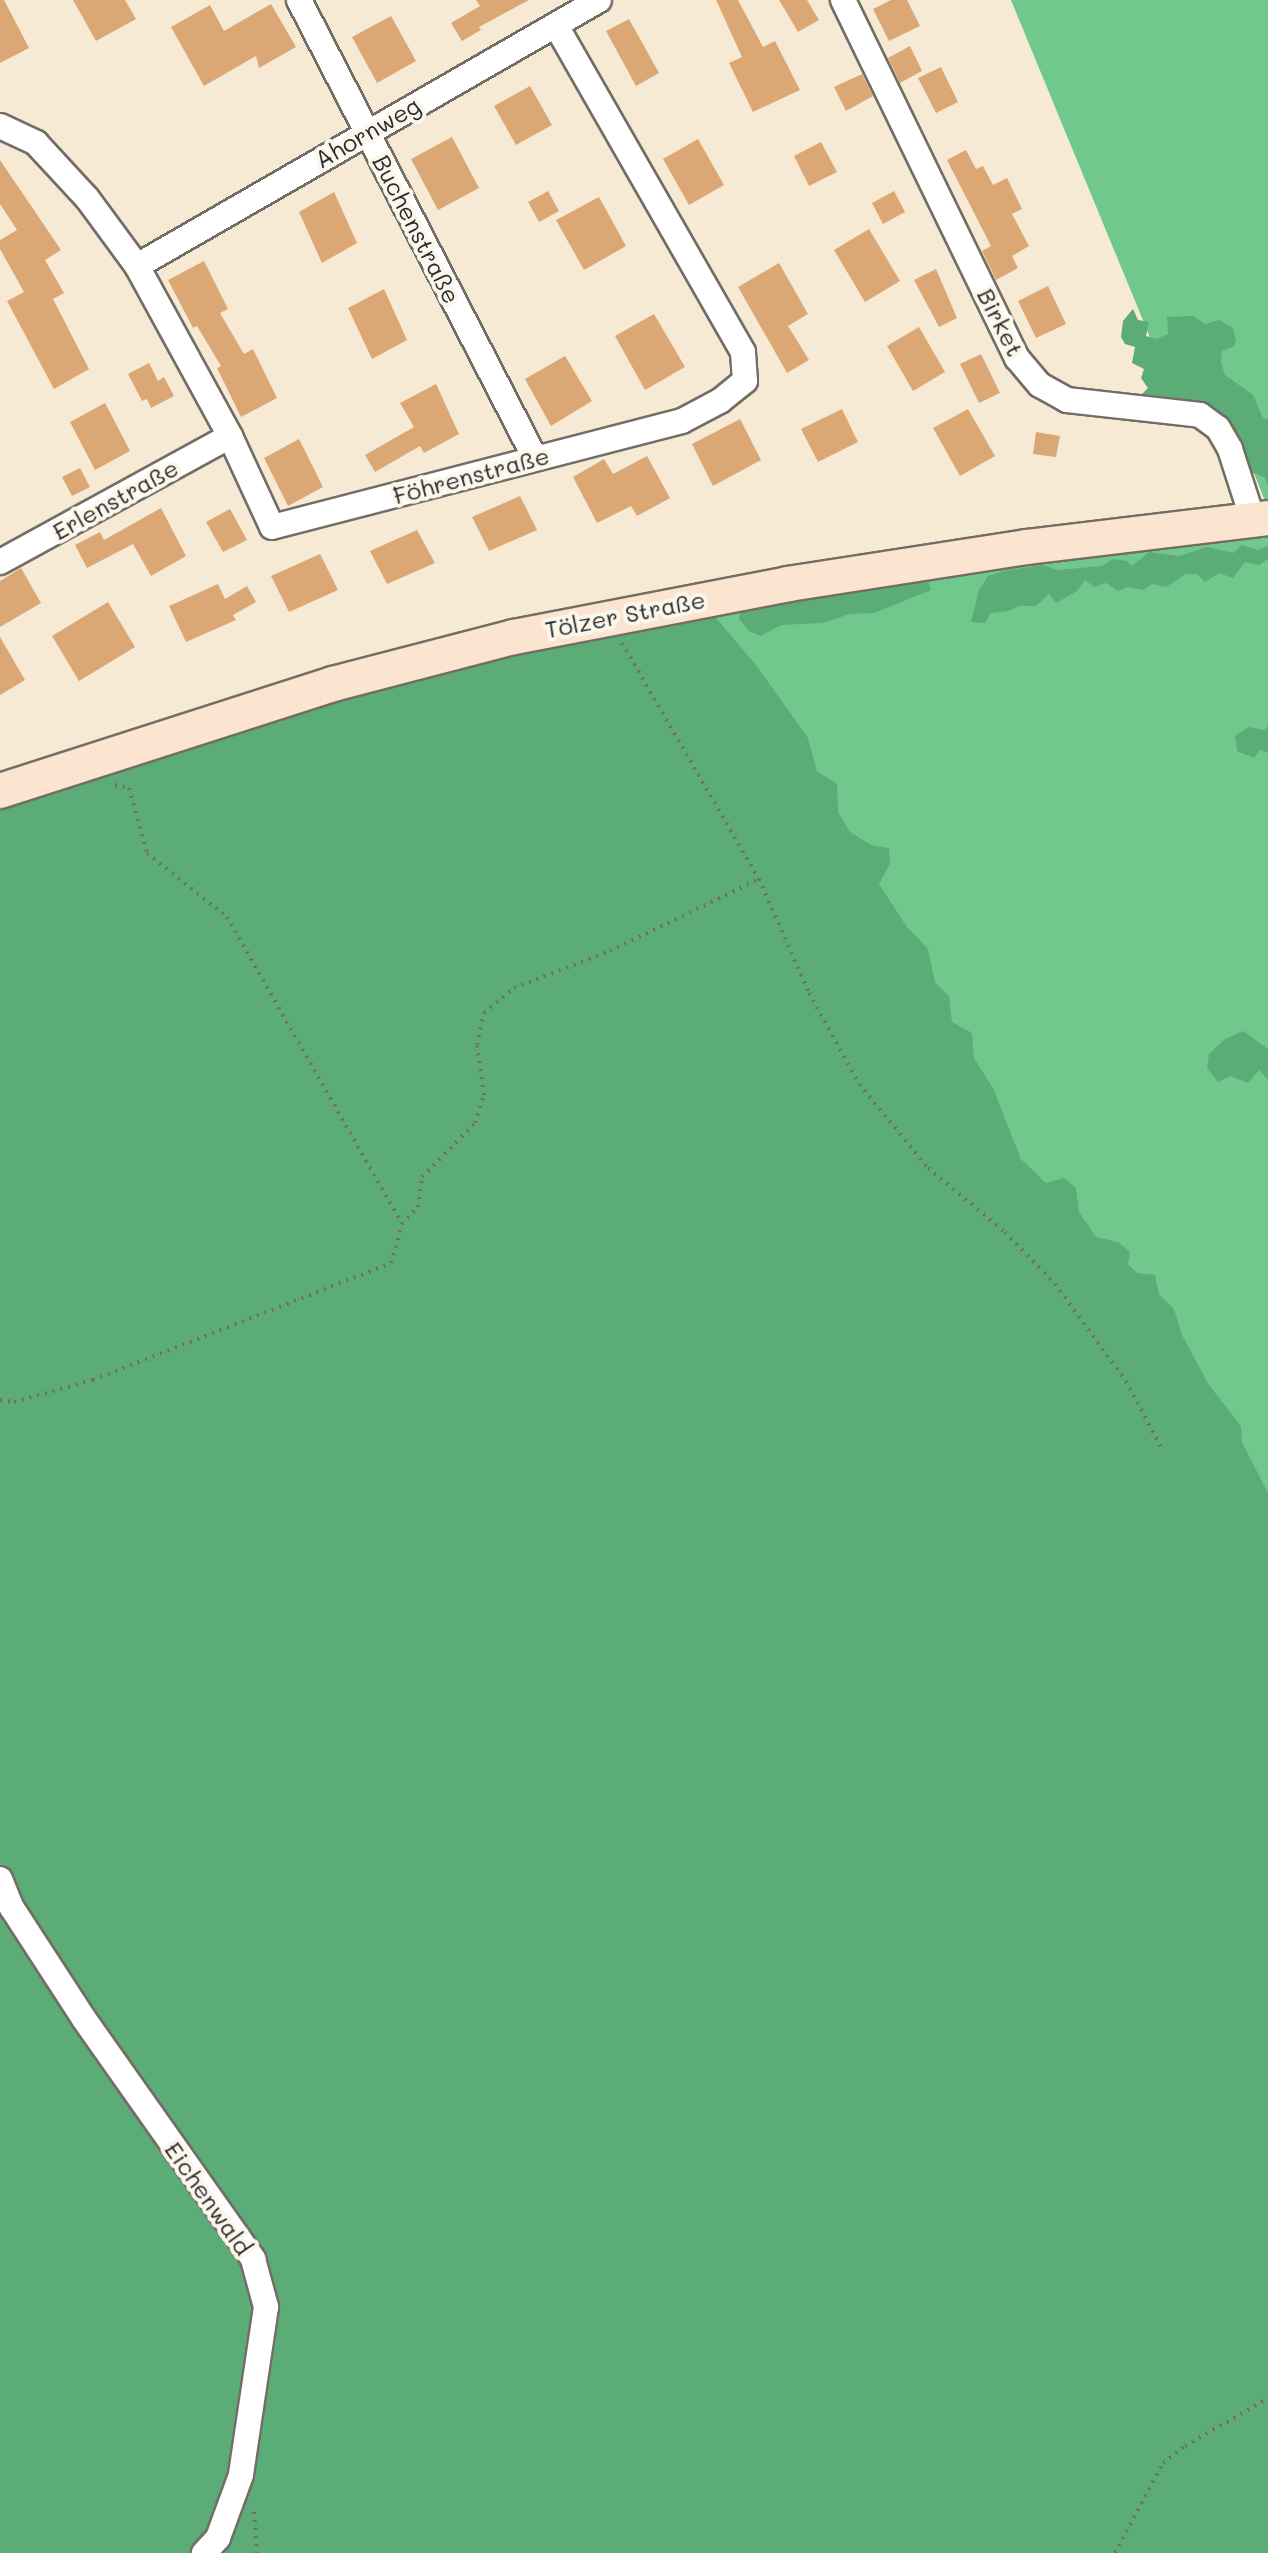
<!DOCTYPE html>
<meta charset="utf-8">
<style>
body{margin:0}
#map{position:relative;width:1268px;height:2553px;overflow:hidden;background:#f6ead5;font-family:Mali,sans-serif}
div>[style]{position:absolute}
.green>*{inset:0;background:#71c88d}
.forest>*{inset:0;background:#5cac78}
.building>*{inset:0;background:#dba875}
.path>*{height:4px;margin-top:-2px;transform-origin:0;background:repeating-linear-gradient(90deg,#726e66 0 2px,transparent 0 8px)}
.roads{filter:drop-shadow(2px 0 #726e66) drop-shadow(-2px 0 #726e66) drop-shadow(0 2px #726e66) drop-shadow(0 -2px #726e66)}
.minor>*{height:24px;margin:-12px;padding:0 12px;transform-origin:12px;border-radius:12px;background:#fff}
.secondary>*{height:34px;margin:-17px;padding:0 17px;transform-origin:17px;border-radius:17px;background:#fce5d0}
span{translate:-50% -50%;white-space:nowrap;text-align:center;line-height:1.15;-webkit-text-stroke:8px #fbf7ec;paint-order:stroke}
.street-label{font-size:24px;color:#2b2b2b}
</style>
<div id="map">
<div class="green">
<div style="clip-path:polygon(1011px 0,1268px 0,1268px 509px,1242px 442px,1161px 364px)"></div>
<div style="clip-path:polygon(1268px 532px,1268px 1517px,1021px 1159px,710px 611px,1025px 558px)"></div>
</div>
<div class="forest">
<div style="clip-path:polygon(1133px 309px,1138px 320px,1149px 322px,1146px 336px,1157px 339px,1168px 334px,1167px 317px,1193px 316px,1205px 324px,1219px 320px,1233px 328px,1236px 341px,1233px 347px,1222px 351px,1221px 362px,1225px 375px,1253px 395px,1263px 418px,1268px 419px,1268px 485px,1264px 477px,1248px 471px,1230px 438px,1149px 403px,1142px 394px,1148px 388px,1141px 378px,1144px 369px,1132px 363px,1135px 347px,1125px 344px,1121px 337px,1123px 321px)"></div>
<div style="clip-path:polygon(1242px 545px,1258px 550px,1268px 546px,1268px 559px,1259px 565px,1245px 562px,1233px 578px,1219px 573px,1205px 582px,1197px 574px,1186px 574px,1166px 587px,1152px 584px,1144px 590px,1128px 587px,1118px 591px,1106px 583px,1094px 587px,1085px 580px,1077px 591px,1056px 603px,1049px 594px,1036px 606px,1019px 606px,1009px 611px,991px 613px,985px 623px,971px 622px,979px 590px,988px 576px,1003px 571px,1043px 565px,1057px 570px,1102px 566px,1113px 559px,1127px 561px,1132px 566px,1149px 552px,1179px 556px,1207px 547px,1233px 553px)"></div>
<div style="clip-path:polygon(926px 575px,931px 590px,874px 613px,850px 614px,822px 623px,781px 625px,761px 636px,749px 631px,739px 619px,741px 606px)"></div>
<div style="clip-path:polygon(710px 611px,756px 665px,808px 738px,817px 771px,837px 784px,838px 812px,850px 832px,871px 845px,889px 848px,890px 864px,879px 884px,907px 927px,928px 949px,935px 982px,949px 996px,952px 1022px,972px 1033px,974px 1058px,993px 1088px,1021px 1159px,1046px 1183px,1064px 1178px,1076px 1188px,1079px 1212px,1096px 1237px,1118px 1242px,1130px 1252px,1128px 1264px,1137px 1273px,1155px 1275px,1159px 1294px,1174px 1309px,1182px 1335px,1209px 1385px,1241px 1426px,1242px 1442px,1268px 1493px,1268px 2553px,0 2553px,0 806px,343px 695px,587px 634px)"></div>
<div style="clip-path:polygon(1268px 726px,1268px 753px,1260px 750px,1254px 758px,1237px 751px,1235px 736px,1249px 727px,1264px 730px)"></div>
<div style="clip-path:polygon(1243px 1031px,1268px 1049px,1268px 1080px,1259px 1070px,1248px 1083px,1230px 1076px,1218px 1082px,1207px 1068px,1209px 1054px,1225px 1039px)"></div>
</div>
<div class="building">
<div style="clip-path:polygon(0 0,4px 0,29px 48px,0 63px)"></div>
<div style="clip-path:polygon(73px 0,125px 0,136px 19px,96px 41px)"></div>
<div style="clip-path:polygon(476px 0,529px 0,479px 27px,481px 30px,462px 41px,451px 23px,480px 6px)"></div>
<div style="clip-path:polygon(716px 0,738px 0,763px 47px,775px 41px,800px 90px,753px 112px,729px 63px,742px 57px)"></div>
<div style="clip-path:polygon(779px 0,807px 0,819px 20px,798px 32px)"></div>
<div style="clip-path:polygon(891px 0,907px 0,920px 26px,889px 41px,873px 9px)"></div>
<div style="clip-path:polygon(271px 4px,296px 47px,259px 68px,256px 56px,204px 86px,171px 27px,210px 5px,224px 31px)"></div>
<div style="clip-path:polygon(391px 16px,416px 61px,377px 83px,352px 37px)"></div>
<div style="clip-path:polygon(629px 19px,659px 73px,636px 86px,606px 31px)"></div>
<div style="clip-path:polygon(910px 46px,922px 71px,900px 83px,888px 58px)"></div>
<div style="clip-path:polygon(941px 67px,958px 102px,936px 113px,918px 78px)"></div>
<div style="clip-path:polygon(862px 74px,873px 96px,846px 111px,834px 87px)"></div>
<div style="clip-path:polygon(530px 86px,552px 125px,516px 145px,494px 106px)"></div>
<div style="clip-path:polygon(452px 137px,479px 188px,438px 210px,411px 159px)"></div>
<div style="clip-path:polygon(698px 139px,724px 185px,689px 205px,663px 159px)"></div>
<div style="clip-path:polygon(821px 142px,837px 172px,809px 186px,794px 156px)"></div>
<div style="clip-path:polygon(966px 150px,976px 169px,983px 166px,993px 185px,1007px 178px,1022px 209px,1012px 214px,1029px 246px,1012px 256px,1018px 268px,996px 280px,982px 251px,991px 246px,947px 160px)"></div>
<div style="clip-path:polygon(0 160px,61px 250px,45px 260px,64px 293px,53px 299px,89px 369px,54px 389px,7px 301px,24px 292px,0 249px,0 240px,17px 230px,0 204px)"></div>
<div style="clip-path:polygon(548px 191px,559px 211px,539px 222px,528px 202px)"></div>
<div style="clip-path:polygon(894px 191px,905px 212px,883px 224px,872px 203px)"></div>
<div style="clip-path:polygon(334px 192px,357px 243px,322px 263px,299px 212px)"></div>
<div style="clip-path:polygon(599px 197px,626px 246px,584px 270px,556px 220px)"></div>
<div style="clip-path:polygon(869px 229px,900px 281px,865px 302px,834px 250px)"></div>
<div style="clip-path:polygon(204px 261px,228px 309px,220px 313px,244px 354px,253px 349px,277px 398px,241px 417px,217px 368px,221px 366px,197px 326px,193px 328px,168px 280px)"></div>
<div style="clip-path:polygon(779px 263px,808px 314px,788px 326px,809px 360px,787px 373px,738px 287px)"></div>
<div style="clip-path:polygon(936px 269px,957px 318px,939px 327px,914px 280px)"></div>
<div style="clip-path:polygon(1048px 286px,1066px 324px,1036px 338px,1018px 301px)"></div>
<div style="clip-path:polygon(384px 289px,407px 340px,372px 359px,348px 308px)"></div>
<div style="clip-path:polygon(654px 314px,685px 367px,645px 390px,615px 336px)"></div>
<div style="clip-path:polygon(919px 327px,945px 372px,913px 391px,887px 346px)"></div>
<div style="clip-path:polygon(981px 354px,1000px 393px,979px 403px,960px 364px)"></div>
<div style="clip-path:polygon(565px 356px,592px 401px,551px 426px,525px 379px)"></div>
<div style="clip-path:polygon(149px 363px,158px 381px,164px 377px,174px 396px,151px 408px,147px 399px,142px 401px,128px 374px)"></div>
<div style="clip-path:polygon(436px 384px,459px 434px,424px 453px,420px 446px,375px 472px,365px 455px,414px 427px,400px 403px)"></div>
<div style="clip-path:polygon(105px 403px,130px 451px,95px 470px,70px 422px)"></div>
<div style="clip-path:polygon(842px 409px,858px 442px,818px 462px,801px 429px)"></div>
<div style="clip-path:polygon(968px 409px,995px 456px,960px 476px,933px 428px)"></div>
<div style="clip-path:polygon(740px 419px,761px 460px,713px 486px,692px 444px)"></div>
<div style="clip-path:polygon(1036px 432px,1060px 436px,1056px 457px,1033px 454px)"></div>
<div style="clip-path:polygon(299px 439px,323px 487px,288px 506px,264px 458px)"></div>
<div style="clip-path:polygon(647px 456px,670px 498px,637px 516px,631px 506px,597px 523px,573px 477px,604px 459px,613px 474px)"></div>
<div style="clip-path:polygon(80px 468px,90px 487px,72px 496px,62px 477px)"></div>
<div style="clip-path:polygon(520px 496px,537px 530px,489px 551px,472px 517px)"></div>
<div style="clip-path:polygon(161px 508px,186px 556px,151px 576px,133px 544px,87px 568px,75px 545px,100px 532px,104px 540px)"></div>
<div style="clip-path:polygon(230px 509px,247px 540px,223px 552px,206px 522px)"></div>
<div style="clip-path:polygon(417px 530px,435px 563px,387px 584px,370px 551px)"></div>
<div style="clip-path:polygon(320px 554px,338px 590px,289px 612px,271px 576px)"></div>
<div style="clip-path:polygon(21px 568px,41px 603px,0 627px,0 581px)"></div>
<div style="clip-path:polygon(218px 584px,225px 599px,247px 586px,256px 602px,233px 615px,236px 620px,186px 642px,169px 606px)"></div>
<div style="clip-path:polygon(108px 602px,135px 647px,79px 681px,52px 636px)"></div>
<div style="clip-path:polygon(0 637px,25px 680px,0 695px)"></div>
</div>
<div class="path">
<div style="left:622px;top:643px;width:273px;rotate:59.9deg"></div>
<div style="left:115px;top:785px;width:14px;rotate:12deg"></div>
<div style="left:129px;top:788px;width:67px;rotate:74.5deg"></div>
<div style="left:147px;top:853px;width:102px;rotate:38.7deg"></div>
<div style="left:227px;top:917px;width:353px;rotate:60.3deg"></div>
<div style="left:0;top:1400px;width:14px;rotate:8deg"></div>
<div style="left:14px;top:1402px;width:82px;rotate:-15.6deg"></div>
<div style="left:93px;top:1380px;width:320px;rotate:-21.4deg"></div>
<div style="left:391px;top:1263px;width:41px;rotate:-74.2deg"></div>
<div style="left:402px;top:1224px;width:23px;rotate:-47deg"></div>
<div style="left:418px;top:1207px;width:30px;rotate:-82deg"></div>
<div style="left:422px;top:1177px;width:76px;rotate:-45.5deg"></div>
<div style="left:475px;top:1123px;width:29px;rotate:-72deg"></div>
<div style="left:484px;top:1095px;width:50px;rotate:-98deg"></div>
<div style="left:477px;top:1045px;width:33px;rotate:-78deg"></div>
<div style="left:484px;top:1013px;width:39px;rotate:-40deg"></div>
<div style="left:514px;top:988px;width:103px;rotate:-21.1deg"></div>
<div style="left:610px;top:951px;width:165px;rotate:-25.8deg"></div>
<div style="left:759px;top:879px;width:124px;rotate:66.3deg"></div>
<div style="left:809px;top:993px;width:104px;rotate:61.2deg"></div>
<div style="left:859px;top:1084px;width:109px;rotate:50.6deg"></div>
<div style="left:928px;top:1168px;width:100px;rotate:39.7deg"></div>
<div style="left:1005px;top:1232px;width:72px;rotate:46.1deg"></div>
<div style="left:1055px;top:1284px;width:120px;rotate:53.8deg"></div>
<div style="left:1126px;top:1381px;width:75px;rotate:62.1deg"></div>
<div style="left:254px;top:2512px;width:41px;rotate:85.8deg"></div>
<div style="left:1115px;top:2553px;width:102px;rotate:-61.9deg"></div>
<div style="left:1163px;top:2463px;width:28px;rotate:-38deg"></div>
<div style="left:1185px;top:2446px;width:96px;rotate:-30deg"></div>
</div>
<div class="roads">
<div class="minor">
<div style="left:299px;top:0;width:515px;rotate:62.74deg"></div>
<div style="left:843px;top:0;width:398px;rotate:64.1deg"></div>
<div style="left:1017px;top:358px;width:35px;rotate:50deg"></div>
<div style="left:1040px;top:385px;width:31px;rotate:29deg"></div>
<div style="left:1067px;top:400px;width:134px;rotate:6.4deg"></div>
<div style="left:1200px;top:415px;width:22px;rotate:36deg"></div>
<div style="left:1218px;top:428px;width:24px;rotate:60deg"></div>
<div style="left:1230px;top:449px;width:75px;rotate:72.1deg"></div>
<div style="left:0;top:126px;width:40px;rotate:25deg"></div>
<div style="left:36px;top:143px;width:75px;rotate:47.2deg"></div>
<div style="left:87px;top:198px;width:84px;rotate:53.7deg"></div>
<div style="left:137px;top:266px;width:194px;rotate:61.3deg"></div>
<div style="left:230px;top:436px;width:100px;rotate:65.2deg"></div>
<div style="left:272px;top:527px;width:423px;rotate:-14.5deg"></div>
<div style="left:682px;top:421px;width:43px;rotate:-27.8deg"></div>
<div style="left:720px;top:401px;width:32px;rotate:-39deg"></div>
<div style="left:745px;top:381px;width:29px;rotate:-94deg"></div>
<div style="left:743px;top:352px;width:377px;rotate:-119.8deg"></div>
<div style="left:137px;top:266px;width:533px;rotate:-29.93deg"></div>
<div style="left:0;top:562px;width:262px;rotate:-28.7deg"></div>
<div style="left:0;top:1879px;width:31px;rotate:68deg"></div>
<div style="left:12px;top:1908px;width:132px;rotate:57deg"></div>
<div style="left:84px;top:2019px;width:294px;rotate:54.8deg"></div>
<div style="left:253px;top:2259px;width:50px;rotate:74.8deg"></div>
<div style="left:266px;top:2307px;width:170px;rotate:98.5deg"></div>
<div style="left:241px;top:2475px;width:67px;rotate:110.1deg"></div>
<div style="left:218px;top:2538px;width:21px;rotate:133deg"></div>
</div>
<div class="secondary">
<div style="left:0;top:791px;width:350px;rotate:-17.8deg"></div>
<div style="left:333px;top:684px;width:187px;rotate:-14.6deg"></div>
<div style="left:514px;top:637px;width:279px;rotate:-10.9deg"></div>
<div style="left:788px;top:584px;width:241px;rotate:-8.8deg"></div>
<div style="left:1026px;top:547px;width:244px;rotate:-6.8deg"></div>
</div>
</div>
<div class="street-label">
<span style="left:367px;top:132px;rotate:-30deg">Ahornweg</span>
<span style="left:417px;top:229px;rotate:63deg">Buchenstraße</span>
<span style="left:1001px;top:322px;rotate:63deg">Birket</span>
<span style="left:471px;top:475px;rotate:-15deg">Föhrenstraße</span>
<span style="left:115px;top:499px;rotate:-29deg">Erlenstraße</span>
<span style="left:625px;top:614px;rotate:-11deg">Tölzer Straße</span>
<span style="left:209px;top:2198px;rotate:55deg">Eichenwald</span>
</div>
</div>
